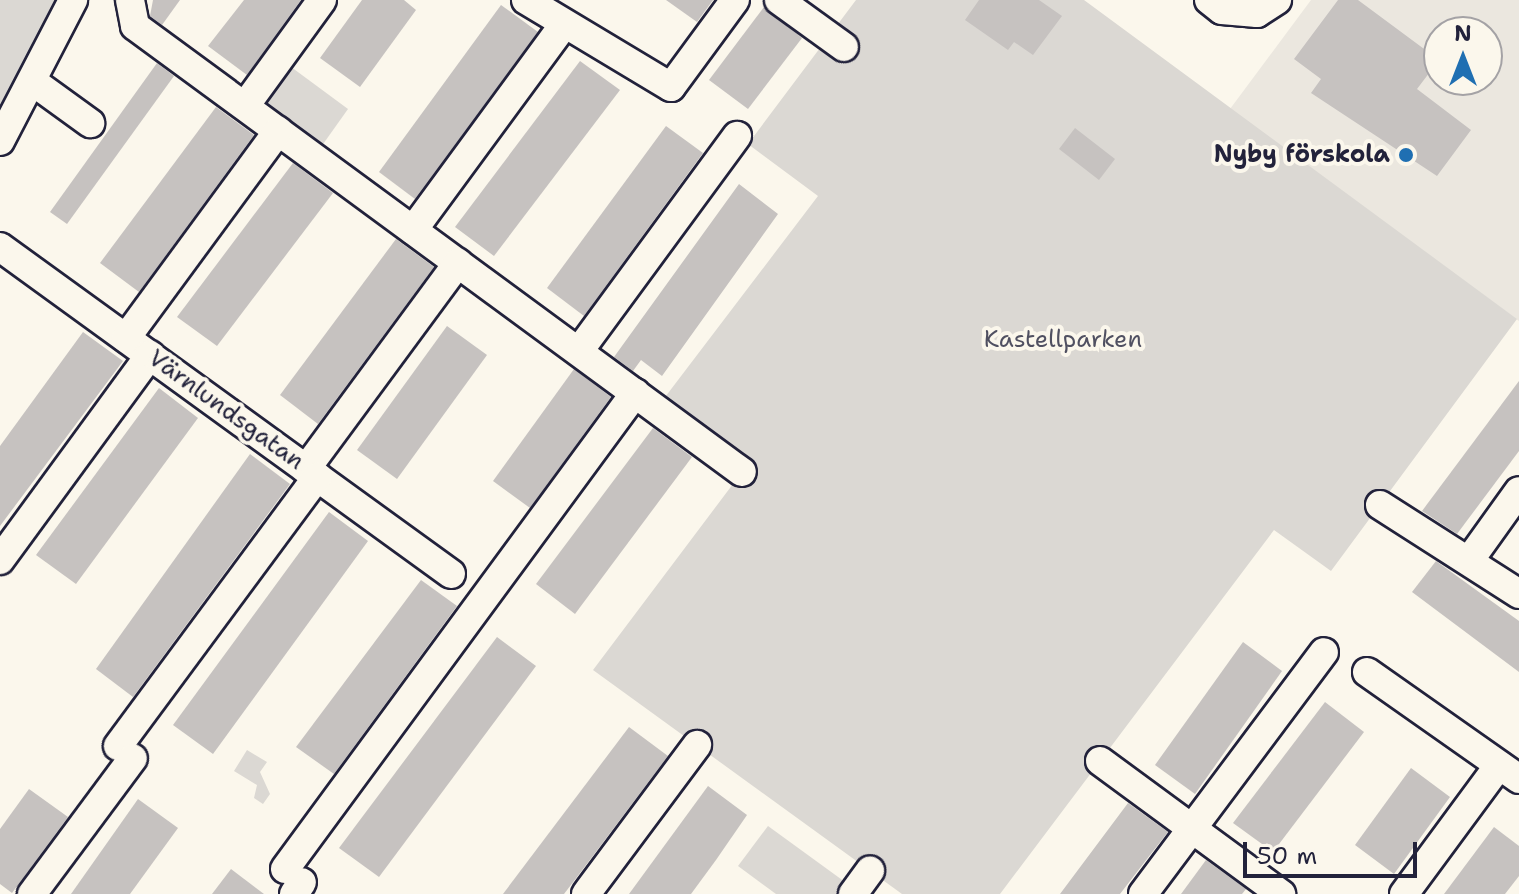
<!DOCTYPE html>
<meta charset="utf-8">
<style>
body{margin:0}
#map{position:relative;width:1519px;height:894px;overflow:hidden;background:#fbf7ec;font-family:"Shantell Sans",sans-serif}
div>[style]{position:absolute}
.built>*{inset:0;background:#ebe7df}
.green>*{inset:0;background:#dbd8d3}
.building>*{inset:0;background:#c6c2c0}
.roads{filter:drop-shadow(2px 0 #22223b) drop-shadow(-2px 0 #22223b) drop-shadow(0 2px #22223b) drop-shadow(0 -2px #22223b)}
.minor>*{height:28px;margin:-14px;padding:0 14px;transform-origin:14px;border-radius:14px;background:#fbf7ec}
.dots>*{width:22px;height:22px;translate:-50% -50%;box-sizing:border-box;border:4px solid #fbf7ec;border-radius:50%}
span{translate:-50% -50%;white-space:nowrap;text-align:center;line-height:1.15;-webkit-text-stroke:8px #fbf7ec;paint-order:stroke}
.poi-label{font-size:24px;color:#22223b;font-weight:700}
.right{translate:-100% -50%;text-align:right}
.park-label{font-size:24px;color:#505061}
.street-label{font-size:24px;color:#22223b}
.north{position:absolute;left:1423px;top:16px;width:80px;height:80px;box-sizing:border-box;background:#fbf7ec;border:2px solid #a4a2a5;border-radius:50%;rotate:0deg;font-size:22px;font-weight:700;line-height:32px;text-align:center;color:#22223b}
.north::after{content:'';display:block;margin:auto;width:28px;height:36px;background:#1f6fb2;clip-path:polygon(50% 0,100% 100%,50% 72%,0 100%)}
.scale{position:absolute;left:1243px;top:842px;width:174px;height:36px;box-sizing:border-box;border:4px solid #22223b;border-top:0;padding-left:10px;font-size:24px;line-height:28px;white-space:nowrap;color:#22223b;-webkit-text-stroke:6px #fbf7ec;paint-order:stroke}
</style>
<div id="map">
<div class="built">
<div style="clip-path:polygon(evenodd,1311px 0,1519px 0,1519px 321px,1230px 109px,1311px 0,1439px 32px,1487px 32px,1487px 80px,1439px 80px,1439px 32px)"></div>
</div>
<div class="green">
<div style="clip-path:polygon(0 0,56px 0,0 116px)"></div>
<div style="clip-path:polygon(856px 0,1084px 0,1517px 319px,1331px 571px,1274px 530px,1000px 894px,902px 894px,593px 670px,742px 472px,656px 409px,818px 196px,748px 144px)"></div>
<div style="clip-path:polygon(283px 61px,348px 109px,316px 154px,250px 106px)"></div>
<div style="clip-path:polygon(247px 750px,267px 762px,260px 772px,270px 794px,263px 804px,254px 798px,257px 785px,234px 771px)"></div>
<div style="clip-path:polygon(768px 826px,856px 890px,853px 894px,776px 894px,738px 866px)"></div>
</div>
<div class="building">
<div style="clip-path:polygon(153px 0,180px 0,162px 25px,150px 16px)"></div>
<div style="clip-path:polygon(244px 0,301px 0,247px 75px,208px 46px)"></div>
<div style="clip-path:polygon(362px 0,404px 0,416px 10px,360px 87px,320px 58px)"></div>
<div style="clip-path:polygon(666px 0,713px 0,697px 22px)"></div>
<div style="clip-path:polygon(979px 0,1039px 0,1062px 16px,1033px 55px,1014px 42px,1008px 50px,965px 20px)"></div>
<div style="clip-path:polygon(1338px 0,1358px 0,1439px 60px,1417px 89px,1471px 130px,1437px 176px,1311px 93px,1321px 79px,1294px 59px)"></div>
<div style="clip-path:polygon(501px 5px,538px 32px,415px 199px,379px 172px)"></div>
<div style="clip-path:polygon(764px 7px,802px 38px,748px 109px,709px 80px)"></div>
<div style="clip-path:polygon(580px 61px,620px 90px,494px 256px,455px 227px)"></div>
<div style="clip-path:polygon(157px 63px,174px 76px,67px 224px,50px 212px)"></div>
<div style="clip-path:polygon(216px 107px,254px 135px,139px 292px,100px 263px)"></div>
<div style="clip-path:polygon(666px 126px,703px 153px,584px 316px,547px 288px)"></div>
<div style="clip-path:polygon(1075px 128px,1115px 159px,1099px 180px,1059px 149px)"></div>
<div style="clip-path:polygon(293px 163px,333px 193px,217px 346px,177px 317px)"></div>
<div style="clip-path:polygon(739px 184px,778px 214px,662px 376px,641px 360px,633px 371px,614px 357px)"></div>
<div style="clip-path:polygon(396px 239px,434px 267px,318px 424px,280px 395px)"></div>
<div style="clip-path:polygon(447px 326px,487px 355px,397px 479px,357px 450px)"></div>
<div style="clip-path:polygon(83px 332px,123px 361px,0 526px,0 446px)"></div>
<div style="clip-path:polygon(574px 369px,611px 397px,530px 508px,493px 481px)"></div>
<div style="clip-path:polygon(1519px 381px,1519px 451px,1457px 534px,1422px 511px)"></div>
<div style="clip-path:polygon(159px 388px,198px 418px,76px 584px,36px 555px)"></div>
<div style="clip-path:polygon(653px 428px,692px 457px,575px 614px,536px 584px)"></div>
<div style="clip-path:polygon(250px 454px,290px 484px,133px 697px,96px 669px)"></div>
<div style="clip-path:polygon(329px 512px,368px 541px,213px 754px,173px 725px)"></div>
<div style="clip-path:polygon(1436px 561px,1519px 621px,1519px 672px,1412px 592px)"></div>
<div style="clip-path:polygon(421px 580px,457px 606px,334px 774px,296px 747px)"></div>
<div style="clip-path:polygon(497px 637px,536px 666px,379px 877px,339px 848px)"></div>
<div style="clip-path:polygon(1243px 642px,1282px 671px,1195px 794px,1155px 765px)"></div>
<div style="clip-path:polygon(1325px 702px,1364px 732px,1273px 852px,1233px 823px)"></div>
<div style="clip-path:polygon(629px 727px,668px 756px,577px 877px,564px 894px,503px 894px)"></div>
<div style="clip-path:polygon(1411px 768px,1450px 797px,1394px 874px,1355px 845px)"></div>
<div style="clip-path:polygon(708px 786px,747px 815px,716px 860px,691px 894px,629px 894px)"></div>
<div style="clip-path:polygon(29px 789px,68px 817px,12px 893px,0 884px,0 829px)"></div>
<div style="clip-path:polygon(138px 799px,178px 828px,130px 894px,71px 894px)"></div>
<div style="clip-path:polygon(1128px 803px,1168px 832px,1150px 855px,1120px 894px,1060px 894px)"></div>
<div style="clip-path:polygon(1494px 827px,1519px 846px,1519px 876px,1505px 894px,1444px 894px)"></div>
<div style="clip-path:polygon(1206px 860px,1246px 889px,1242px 894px,1181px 894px)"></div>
<div style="clip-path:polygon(231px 869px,264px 894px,212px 894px)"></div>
</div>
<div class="roads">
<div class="minor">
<div style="left:130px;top:0;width:26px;rotate:79deg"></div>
<div style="left:135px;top:26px;width:753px;rotate:36.31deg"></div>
<div style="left:526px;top:0;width:169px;rotate:31deg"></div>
<div style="left:671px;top:87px;width:108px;rotate:-53.7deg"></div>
<div style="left:779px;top:0;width:80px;rotate:35.9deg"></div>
<div style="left:1209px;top:0;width:16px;rotate:38deg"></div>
<div style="left:1222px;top:10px;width:35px;rotate:5deg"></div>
<div style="left:1257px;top:13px;width:24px;rotate:-33deg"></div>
<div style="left:32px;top:81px;width:72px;rotate:35.9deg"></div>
<div style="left:245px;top:106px;width:131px;rotate:-54deg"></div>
<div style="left:0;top:141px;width:159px;rotate:-62.6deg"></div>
<div style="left:413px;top:230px;width:252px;rotate:-53.7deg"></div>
<div style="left:0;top:247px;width:557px;rotate:35.94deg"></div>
<div style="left:126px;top:338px;width:257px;rotate:-53.7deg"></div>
<div style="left:579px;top:351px;width:267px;rotate:-53.7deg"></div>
<div style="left:306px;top:469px;width:256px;rotate:-53.6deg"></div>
<div style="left:1380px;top:505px;width:165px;rotate:32.6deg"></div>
<div style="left:1471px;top:558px;width:82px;rotate:-54.4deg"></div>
<div style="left:0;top:560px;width:254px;rotate:-53.8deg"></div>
<div style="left:1367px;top:672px;width:186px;rotate:35.1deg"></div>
<div style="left:118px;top:746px;width:335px;rotate:-53.5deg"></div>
<div style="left:1100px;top:761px;width:225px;rotate:36.3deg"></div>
<div style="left:285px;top:869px;width:591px;rotate:-53.67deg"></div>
<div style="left:32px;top:894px;width:169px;rotate:-53.4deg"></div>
<div style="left:294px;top:894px;width:14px;rotate:-56deg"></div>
<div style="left:586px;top:894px;width:186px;rotate:-53.3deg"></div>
<div style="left:853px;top:894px;width:29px;rotate:-54deg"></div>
<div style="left:1143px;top:894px;width:302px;rotate:-53.2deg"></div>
<div style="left:1404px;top:894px;width:160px;rotate:-53.6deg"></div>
</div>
</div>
<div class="dots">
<div style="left:1406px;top:155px;background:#1f6fb2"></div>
</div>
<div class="poi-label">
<span class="right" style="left:1390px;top:155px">Nyby förskola</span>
</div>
<div class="park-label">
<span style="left:1063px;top:340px">Kastellparken</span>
</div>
<div class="street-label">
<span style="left:226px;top:410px;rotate:36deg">Värnlundsgatan</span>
</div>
<div class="north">N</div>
<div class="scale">50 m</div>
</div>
